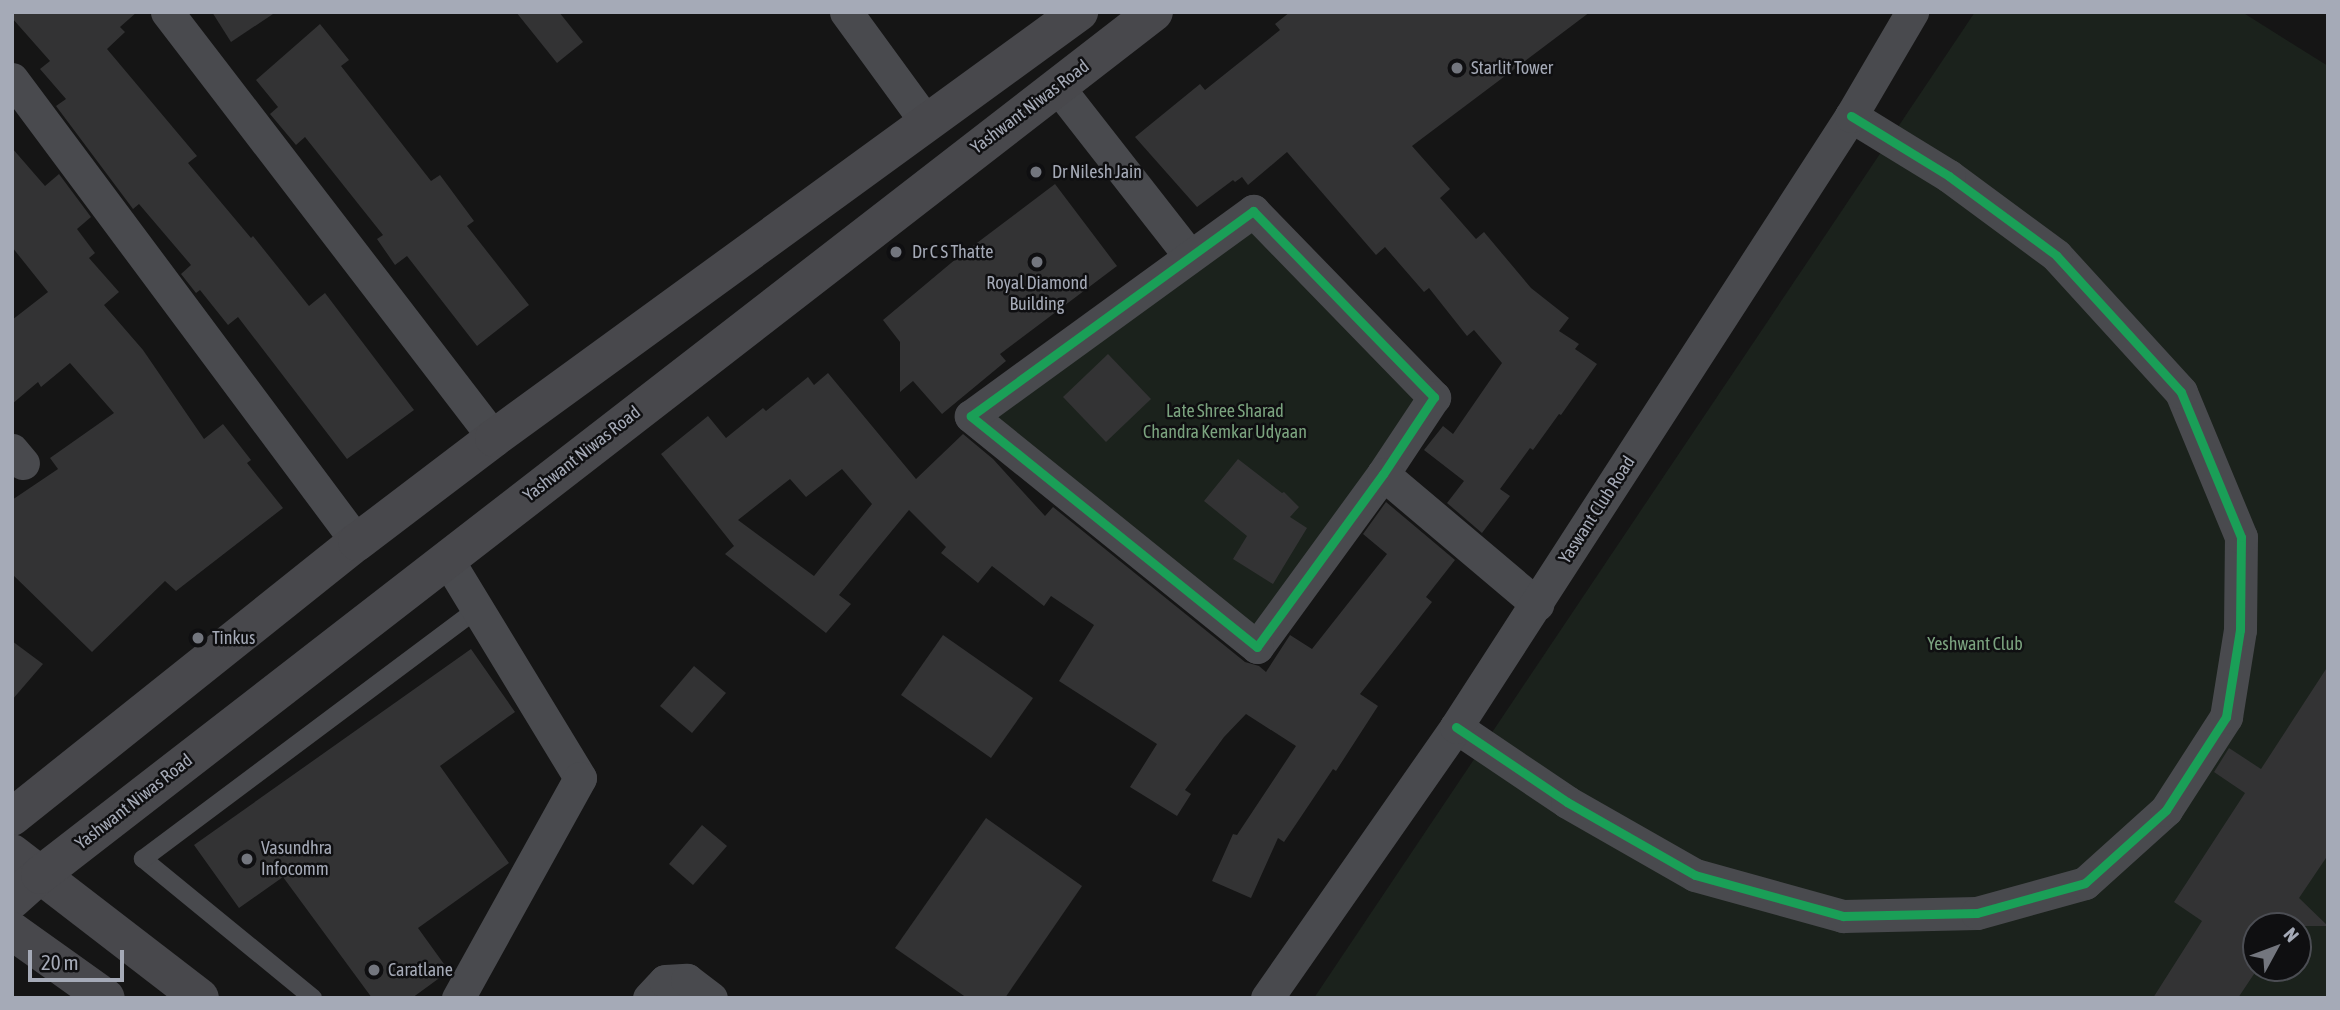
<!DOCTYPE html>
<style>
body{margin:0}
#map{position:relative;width:2340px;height:1010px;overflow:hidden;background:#151515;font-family:"Asap Condensed",sans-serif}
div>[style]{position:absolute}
.green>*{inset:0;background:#1b221c}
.building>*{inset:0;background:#333334}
.service>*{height:18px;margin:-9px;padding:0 9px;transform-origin:9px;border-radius:9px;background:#494a4e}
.minor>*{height:33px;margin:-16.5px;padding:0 16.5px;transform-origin:16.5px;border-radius:16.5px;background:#494a4e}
.secondary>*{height:38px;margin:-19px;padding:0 19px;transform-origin:19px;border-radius:19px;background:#48484c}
.cycleway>*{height:9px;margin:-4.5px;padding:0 4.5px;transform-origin:4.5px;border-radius:4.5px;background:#1a9f57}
.dots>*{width:19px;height:19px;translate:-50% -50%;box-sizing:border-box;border:4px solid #0f0f11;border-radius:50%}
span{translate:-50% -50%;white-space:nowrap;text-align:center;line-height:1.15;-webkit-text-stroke:5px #0f0f11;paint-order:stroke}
.poi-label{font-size:18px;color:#a5aab7}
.left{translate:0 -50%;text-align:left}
.street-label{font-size:18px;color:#a5aab7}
.park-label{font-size:18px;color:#7ba37f}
.frame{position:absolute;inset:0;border:14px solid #a5aab7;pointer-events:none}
.north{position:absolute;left:2242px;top:912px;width:70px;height:70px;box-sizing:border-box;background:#0f0f11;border:2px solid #4b4d53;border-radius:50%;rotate:49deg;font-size:19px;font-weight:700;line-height:28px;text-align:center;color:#a5aab7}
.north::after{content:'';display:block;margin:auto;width:24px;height:32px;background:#73767e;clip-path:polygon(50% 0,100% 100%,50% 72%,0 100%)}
.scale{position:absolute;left:28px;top:950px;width:96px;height:32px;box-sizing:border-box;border:4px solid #a5aab7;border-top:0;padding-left:9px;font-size:21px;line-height:24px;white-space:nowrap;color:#a5aab7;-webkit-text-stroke:5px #0f0f11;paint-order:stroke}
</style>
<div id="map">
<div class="green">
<div style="clip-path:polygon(evenodd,1975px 12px,2242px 12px,2328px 66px,2328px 998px,1314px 998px,1975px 12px,2256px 926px,2298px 926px,2298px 968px,2256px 968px,2256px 926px)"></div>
<div style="clip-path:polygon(1253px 211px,1434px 397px,1257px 647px,971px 416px)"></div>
</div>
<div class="building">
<div style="clip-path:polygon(12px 12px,137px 12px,120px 27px,125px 32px,107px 49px,197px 156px,188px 163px,251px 238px,253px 236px,309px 306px,325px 293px,414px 410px,347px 459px,238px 317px,228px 325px,200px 290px,196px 293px,181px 274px,191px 265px,139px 204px,133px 209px,56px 106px,66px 99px,40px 69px,50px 61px,12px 18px)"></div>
<div style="clip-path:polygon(212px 12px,276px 12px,231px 42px)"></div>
<div style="clip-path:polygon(516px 12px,559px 12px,583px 42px,557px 63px)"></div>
<div style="clip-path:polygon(1290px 12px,1590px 12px,1412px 146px,1450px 189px,1440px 198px,1476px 239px,1484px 232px,1531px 288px,1569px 318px,1559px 331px,1579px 344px,1575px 349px,1597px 364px,1561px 415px,1559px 414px,1533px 450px,1530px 448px,1500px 489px,1510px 496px,1482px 533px,1447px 503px,1464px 481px,1424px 450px,1443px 426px,1453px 434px,1502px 363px,1474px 330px,1467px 336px,1429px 288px,1424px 292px,1385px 247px,1376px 255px,1287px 152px,1248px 185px,1242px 177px,1235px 182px,1233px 180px,1197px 207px,1135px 137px,1200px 84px,1205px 90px,1280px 30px,1275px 24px)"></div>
<div style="clip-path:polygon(320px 24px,349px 60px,341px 66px,431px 181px,440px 175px,474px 221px,467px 226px,529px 305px,477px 346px,407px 256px,395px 265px,377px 239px,383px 235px,305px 137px,296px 145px,270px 114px,278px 107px,256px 80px)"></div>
<div style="clip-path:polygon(12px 148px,45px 186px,59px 174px,91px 217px,77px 229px,95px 253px,89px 258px,119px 292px,104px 305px,143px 350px,204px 439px,223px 424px,251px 460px,247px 463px,283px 508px,176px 591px,165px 581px,92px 652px,12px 574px,12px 500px,58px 469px,50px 458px,114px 413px,70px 363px,41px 387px,38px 382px,12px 404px,12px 320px,48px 292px,12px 247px)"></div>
<div style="clip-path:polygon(1055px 184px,1117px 266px,1000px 354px,1006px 361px,942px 414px,913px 381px,900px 392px,900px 342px,883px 320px,957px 258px)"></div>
<div style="clip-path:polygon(1108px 354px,1151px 399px,1106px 442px,1063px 397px)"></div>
<div style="clip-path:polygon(evenodd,828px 373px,916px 479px,963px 434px,993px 459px,1045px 516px,1053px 507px,1245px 662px,1259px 666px,1266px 672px,1290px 635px,1312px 649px,1387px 554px,1363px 534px,1386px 502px,1455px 560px,1426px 597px,1432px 602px,1360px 694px,1378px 706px,1336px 771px,1333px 769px,1284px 842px,1278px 838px,1251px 898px,1212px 881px,1233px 834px,1237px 835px,1296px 746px,1246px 714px,1224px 737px,1185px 790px,1191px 794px,1177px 816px,1130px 787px,1157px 744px,1059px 681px,1094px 625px,1051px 596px,1044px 606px,992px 566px,978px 583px,941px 553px,946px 547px,909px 510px,839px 595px,851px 604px,826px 633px,725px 554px,734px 546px,661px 454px,708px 416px,726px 438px,763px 408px,766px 411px,808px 377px,814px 385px,828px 373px,842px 469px,872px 504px,814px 576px,738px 520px,790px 479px,806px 497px,842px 469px)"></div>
<div style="clip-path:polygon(1238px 459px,1282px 493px,1284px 492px,1299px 507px,1290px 517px,1307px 528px,1273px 584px,1233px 559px,1247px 536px,1204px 501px)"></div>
<div style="clip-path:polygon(943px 635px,1033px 698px,991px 758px,901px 695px)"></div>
<div style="clip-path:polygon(12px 641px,43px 664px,12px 700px)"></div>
<div style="clip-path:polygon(471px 649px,515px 712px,440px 766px,509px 863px,418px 928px,449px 971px,412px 998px,372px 998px,283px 877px,239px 908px,194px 845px)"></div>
<div style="clip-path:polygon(694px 666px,726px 693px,692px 733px,660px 706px)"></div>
<div style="clip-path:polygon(2328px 666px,2328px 855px,2299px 898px,2328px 926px,2256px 926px,2256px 971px,2238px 998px,2153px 998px,2202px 921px,2174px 902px,2245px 793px,2214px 772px,2229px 748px,2261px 769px)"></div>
<div style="clip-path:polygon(986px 818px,1082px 886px,1005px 998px,967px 998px,895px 948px)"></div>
<div style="clip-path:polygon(702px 825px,727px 846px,693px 885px,669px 864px)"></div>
</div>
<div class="service">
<div style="left:313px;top:998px;width:220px;rotate:-140.7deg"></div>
<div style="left:143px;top:859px;width:417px;rotate:-36.8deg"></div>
</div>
<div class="minor">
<div style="left:167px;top:12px;width:537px;rotate:52.49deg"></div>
<div style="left:846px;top:12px;width:137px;rotate:53.9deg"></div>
<div style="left:12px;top:79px;width:577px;rotate:53.31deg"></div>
<div style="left:1057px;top:86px;width:216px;rotate:52deg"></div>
<div style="left:1253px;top:211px;width:260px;rotate:45.8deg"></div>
<div style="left:1434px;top:397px;width:92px;rotate:123.5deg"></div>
<div style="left:1383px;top:474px;width:214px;rotate:126.1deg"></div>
<div style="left:1257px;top:647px;width:368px;rotate:-141.1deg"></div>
<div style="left:971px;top:416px;width:349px;rotate:-36deg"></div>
<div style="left:12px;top:450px;width:17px;rotate:50deg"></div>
<div style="left:1383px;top:474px;width:202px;rotate:40.2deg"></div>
<div style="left:447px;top:559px;width:256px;rotate:58.7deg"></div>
<div style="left:580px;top:778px;width:252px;rotate:119deg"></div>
<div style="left:1456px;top:727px;width:134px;rotate:34deg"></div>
<div style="left:1567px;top:802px;width:147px;rotate:29.7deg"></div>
<div style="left:1695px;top:875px;width:154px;rotate:15.5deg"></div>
<div style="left:1843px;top:916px;width:134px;rotate:-1.3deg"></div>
<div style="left:1977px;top:913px;width:112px;rotate:-15.5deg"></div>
<div style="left:2085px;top:883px;width:109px;rotate:-42deg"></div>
<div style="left:2166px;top:810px;width:111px;rotate:-57.2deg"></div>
<div style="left:2226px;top:717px;width:88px;rotate:-80.9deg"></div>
<div style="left:2240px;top:630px;width:93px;rotate:-89.4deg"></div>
<div style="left:2241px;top:537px;width:157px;rotate:-112.5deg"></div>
<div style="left:2181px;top:392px;width:185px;rotate:-132.4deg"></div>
<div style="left:2056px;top:255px;width:133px;rotate:-143.6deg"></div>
<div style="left:1949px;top:176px;width:115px;rotate:-148.5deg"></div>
<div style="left:649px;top:998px;width:23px;rotate:-47deg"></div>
<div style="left:665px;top:981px;width:22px;rotate:-3deg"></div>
<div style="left:687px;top:980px;width:30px;rotate:37deg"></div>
<div style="left:1267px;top:998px;width:330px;rotate:-55.1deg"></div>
<div style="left:1456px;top:727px;width:728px;rotate:-57.12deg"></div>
<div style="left:1851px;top:116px;width:121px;rotate:-59.6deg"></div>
</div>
<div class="secondary">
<div style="left:12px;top:817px;width:441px;rotate:-38.6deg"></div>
<div style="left:357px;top:542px;width:172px;rotate:-37.2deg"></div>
<div style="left:494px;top:438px;width:724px;rotate:-36.06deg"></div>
<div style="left:12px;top:853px;width:237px;rotate:37.6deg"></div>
<div style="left:12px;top:900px;width:38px;rotate:-42deg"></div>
<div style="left:40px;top:875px;width:1409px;rotate:-37.76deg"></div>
<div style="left:12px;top:931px;width:115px;rotate:35.5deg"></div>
</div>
<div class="cycleway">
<div style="left:1253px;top:211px;width:260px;rotate:45.8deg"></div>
<div style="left:1434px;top:397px;width:92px;rotate:123.5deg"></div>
<div style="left:1383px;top:474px;width:214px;rotate:126.1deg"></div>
<div style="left:1257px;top:647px;width:368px;rotate:-141.1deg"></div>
<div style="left:971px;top:416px;width:349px;rotate:-36deg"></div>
<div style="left:1456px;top:727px;width:134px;rotate:34deg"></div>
<div style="left:1567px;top:802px;width:147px;rotate:29.7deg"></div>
<div style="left:1695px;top:875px;width:154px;rotate:15.5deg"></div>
<div style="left:1843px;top:916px;width:134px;rotate:-1.3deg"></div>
<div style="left:1977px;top:913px;width:112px;rotate:-15.5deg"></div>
<div style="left:2085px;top:883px;width:109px;rotate:-42deg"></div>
<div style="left:2166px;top:810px;width:111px;rotate:-57.2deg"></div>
<div style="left:2226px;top:717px;width:88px;rotate:-80.9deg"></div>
<div style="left:2240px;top:630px;width:93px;rotate:-89.4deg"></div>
<div style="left:2241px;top:537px;width:157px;rotate:-112.5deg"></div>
<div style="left:2181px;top:392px;width:185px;rotate:-132.4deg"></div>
<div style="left:2056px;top:255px;width:133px;rotate:-143.6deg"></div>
<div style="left:1949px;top:176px;width:115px;rotate:-148.5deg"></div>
</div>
<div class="dots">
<div style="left:1457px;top:68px;background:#73767e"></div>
<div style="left:1036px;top:172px;background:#73767e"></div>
<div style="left:896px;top:252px;background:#73767e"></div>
<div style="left:1037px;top:262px;background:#73767e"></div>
<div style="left:198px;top:638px;background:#73767e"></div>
<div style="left:247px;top:859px;background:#73767e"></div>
<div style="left:374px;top:970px;background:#73767e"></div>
</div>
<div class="poi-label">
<span class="left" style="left:1471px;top:68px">Starlit Tower</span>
<span class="left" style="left:1052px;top:172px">Dr Nilesh Jain</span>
<span class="left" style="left:912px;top:252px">Dr C S Thatte</span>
<span style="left:1037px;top:294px">Royal Diamond<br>Building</span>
<span class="left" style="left:212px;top:638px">Tinkus</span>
<span class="left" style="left:261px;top:859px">Vasundhra<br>Infocomm</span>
<span class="left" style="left:388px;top:970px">Caratlane</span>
</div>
<div class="street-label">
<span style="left:1030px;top:107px;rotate:-37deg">Yashwant Niwas Road</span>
<span style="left:582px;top:454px;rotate:-38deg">Yashwant Niwas Road</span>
<span style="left:1597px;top:510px;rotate:-57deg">Yaswant Club Road</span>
<span style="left:134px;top:802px;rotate:-38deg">Yashwant Niwas Road</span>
</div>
<div class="park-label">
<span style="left:1225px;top:422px">Late Shree Sharad<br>Chandra Kemkar Udyaan</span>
<span style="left:1975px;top:644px">Yeshwant Club</span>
</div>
<div class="frame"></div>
<div class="north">N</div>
<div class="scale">20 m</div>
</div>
